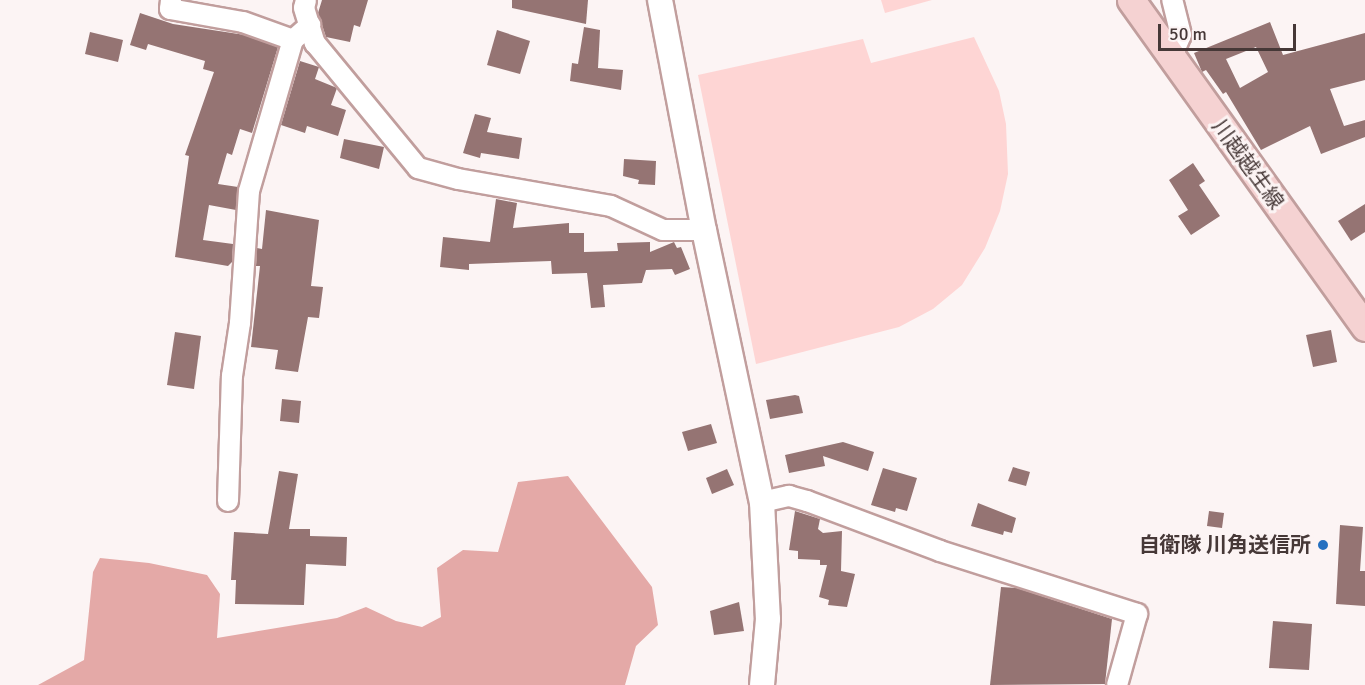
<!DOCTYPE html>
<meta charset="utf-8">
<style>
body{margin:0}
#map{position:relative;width:1365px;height:685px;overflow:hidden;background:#fcf4f4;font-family:Signika,"Noto Sans JP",sans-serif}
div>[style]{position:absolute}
.green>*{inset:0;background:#fed5d4}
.forest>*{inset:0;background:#e4a9a7}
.building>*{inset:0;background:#957473}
.roads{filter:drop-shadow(2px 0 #c19e9d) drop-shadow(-2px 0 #c19e9d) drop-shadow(0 2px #c19e9d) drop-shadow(0 -2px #c19e9d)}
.minor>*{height:20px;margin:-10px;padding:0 10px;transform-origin:10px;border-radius:10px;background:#fff}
.tertiary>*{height:24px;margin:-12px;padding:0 12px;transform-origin:12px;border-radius:12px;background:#fff}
.secondary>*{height:27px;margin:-13.5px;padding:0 13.5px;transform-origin:13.5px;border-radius:13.5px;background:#f5d2d2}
.dots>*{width:16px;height:16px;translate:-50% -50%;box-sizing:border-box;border:3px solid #fcf4f4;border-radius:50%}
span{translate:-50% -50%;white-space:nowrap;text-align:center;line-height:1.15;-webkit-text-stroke:6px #fcf4f4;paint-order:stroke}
.street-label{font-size:21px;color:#463837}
.poi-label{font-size:21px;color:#463837;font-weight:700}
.right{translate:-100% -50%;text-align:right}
.scale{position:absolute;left:1158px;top:24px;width:138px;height:27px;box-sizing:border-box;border:3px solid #463837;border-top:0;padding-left:8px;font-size:18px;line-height:21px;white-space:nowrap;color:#463837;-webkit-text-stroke:4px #fcf4f4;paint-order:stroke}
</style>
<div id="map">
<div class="green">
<div style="clip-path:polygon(881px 0,932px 0,885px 13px)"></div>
<div style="clip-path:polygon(974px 37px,999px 91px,1006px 124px,1008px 174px,1000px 211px,985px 248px,962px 285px,933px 309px,899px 327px,756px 364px,698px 75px,863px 39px,871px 63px)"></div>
</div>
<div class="forest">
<div style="clip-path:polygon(568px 476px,652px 587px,658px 625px,636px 646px,625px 685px,38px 685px,84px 660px,93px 572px,100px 558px,149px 563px,207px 575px,220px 594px,217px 638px,337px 618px,366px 607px,396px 621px,422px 627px,441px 617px,437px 568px,463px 550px,498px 552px,518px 482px)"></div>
</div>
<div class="building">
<div style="clip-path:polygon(322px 0,368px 0,360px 27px,354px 25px,350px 42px,326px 37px,318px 13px)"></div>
<div style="clip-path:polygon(512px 0,588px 0,586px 24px,512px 8px)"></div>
<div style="clip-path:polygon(140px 13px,173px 24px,245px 35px,278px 47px,252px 133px,240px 129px,232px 155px,227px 153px,218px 184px,238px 187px,236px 210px,209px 205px,203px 240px,233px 244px,232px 262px,228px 266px,175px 257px,189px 156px,185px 155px,214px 72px,203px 69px,205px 61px,148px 44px,146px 50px,130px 45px)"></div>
<div style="clip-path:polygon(evenodd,1270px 22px,1283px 55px,1365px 33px,1365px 80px,1330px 89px,1344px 126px,1365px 120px,1365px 137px,1321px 154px,1310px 126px,1261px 150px,1226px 92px,1223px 94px,1206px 70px,1202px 72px,1194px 53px,1270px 22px,1256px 47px,1268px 72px,1240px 88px,1226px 59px,1256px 47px)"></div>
<div style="clip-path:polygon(584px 27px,600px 30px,598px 68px,623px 70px,621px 90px,570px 81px,572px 63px,578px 64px)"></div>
<div style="clip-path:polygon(497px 30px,530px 41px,520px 74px,487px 65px)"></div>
<div style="clip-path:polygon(90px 32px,123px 40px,118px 62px,85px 54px)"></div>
<div style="clip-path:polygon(300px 61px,319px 67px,315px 79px,337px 88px,331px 105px,346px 110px,338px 136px,307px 126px,305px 133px,281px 125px)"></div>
<div style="clip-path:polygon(475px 114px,491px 118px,487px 132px,522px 138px,519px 159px,481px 153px,480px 158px,463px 153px)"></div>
<div style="clip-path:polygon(344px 139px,384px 147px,379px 169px,340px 158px)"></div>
<div style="clip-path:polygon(624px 159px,656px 161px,655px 185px,638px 184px,639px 180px,623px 176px)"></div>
<div style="clip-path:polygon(1193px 163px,1205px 181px,1199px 185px,1220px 216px,1191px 235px,1178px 216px,1188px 210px,1169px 180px)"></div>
<div style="clip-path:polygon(496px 199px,517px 203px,513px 228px,569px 223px,569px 233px,584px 233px,584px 252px,618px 251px,617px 243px,650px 242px,650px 252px,674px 242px,677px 248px,681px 247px,690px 269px,675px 275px,672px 269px,646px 270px,642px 283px,603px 285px,605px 307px,591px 308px,587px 273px,552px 274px,551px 261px,469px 264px,469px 270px,440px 267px,443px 237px,490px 242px)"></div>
<div style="clip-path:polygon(1365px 204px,1365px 232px,1351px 241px,1338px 221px)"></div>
<div style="clip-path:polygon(266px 210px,319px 220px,311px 286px,323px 287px,319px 318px,308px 317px,298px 372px,275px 369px,278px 350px,251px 347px,260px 266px,256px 266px,257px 248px,262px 249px)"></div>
<div style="clip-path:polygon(1331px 330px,1337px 362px,1313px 367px,1306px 335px)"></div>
<div style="clip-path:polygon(175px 332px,201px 336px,194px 389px,167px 385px)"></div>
<div style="clip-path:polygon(795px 395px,799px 396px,803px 413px,770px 419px,766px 400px)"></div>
<div style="clip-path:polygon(282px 399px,301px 401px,299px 423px,280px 421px)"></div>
<div style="clip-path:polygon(711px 424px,717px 443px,688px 451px,682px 432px)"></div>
<div style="clip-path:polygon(843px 442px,874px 452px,868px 471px,823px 456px,825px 466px,789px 473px,785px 455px)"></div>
<div style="clip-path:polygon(1013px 467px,1030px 472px,1026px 486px,1008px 481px)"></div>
<div style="clip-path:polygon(883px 468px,917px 478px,907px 511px,896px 508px,895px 512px,871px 505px)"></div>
<div style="clip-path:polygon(727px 469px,734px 485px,712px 494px,706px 478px)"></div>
<div style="clip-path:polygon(279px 471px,298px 474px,289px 529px,310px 529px,310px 536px,347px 537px,346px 566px,306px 564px,304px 605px,235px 604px,236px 580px,231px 580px,234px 532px,268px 534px)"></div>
<div style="clip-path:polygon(978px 503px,1016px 518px,1012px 533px,1004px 531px,1003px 535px,971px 526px)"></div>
<div style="clip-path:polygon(795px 511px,820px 519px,818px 529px,823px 533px,842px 531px,841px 571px,855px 574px,847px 607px,828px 605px,829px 600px,819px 597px,827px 565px,820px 565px,820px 560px,798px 559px,798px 551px,789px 550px)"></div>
<div style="clip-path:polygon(1209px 511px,1224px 513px,1222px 528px,1207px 526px)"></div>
<div style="clip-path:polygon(1340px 525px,1363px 527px,1360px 571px,1365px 571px,1365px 606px,1336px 604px)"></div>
<div style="clip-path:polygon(1001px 587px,1017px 588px,1112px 619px,1105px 684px,990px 685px)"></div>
<div style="clip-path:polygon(739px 602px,744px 631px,714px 635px,710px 611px)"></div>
<div style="clip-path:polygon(1273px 621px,1312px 624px,1309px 670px,1269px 668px)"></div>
</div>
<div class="roads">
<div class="minor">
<div style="left:171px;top:0;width:9px;rotate:96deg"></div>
<div style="left:170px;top:9px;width:74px;rotate:10.1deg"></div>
<div style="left:243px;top:22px;width:53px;rotate:19.8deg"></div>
<div style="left:306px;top:0;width:8px;rotate:104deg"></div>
<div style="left:304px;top:8px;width:37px;rotate:73deg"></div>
<div style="left:315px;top:43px;width:162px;rotate:50.5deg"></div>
<div style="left:418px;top:168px;width:41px;rotate:15.4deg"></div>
<div style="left:458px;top:179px;width:155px;rotate:10deg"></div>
<div style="left:611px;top:206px;width:57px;rotate:24.8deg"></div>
<div style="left:663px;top:230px;width:41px"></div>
<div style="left:1171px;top:58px;width:25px;rotate:-67deg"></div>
<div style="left:1181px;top:35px;width:36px;rotate:-104deg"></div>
<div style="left:228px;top:501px;width:125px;rotate:-88.2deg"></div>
<div style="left:232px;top:376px;width:54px;rotate:-81.4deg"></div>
<div style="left:240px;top:323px;width:132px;rotate:-86.1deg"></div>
<div style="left:249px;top:191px;width:157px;rotate:-73.8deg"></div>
<div style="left:293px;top:40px;width:23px;rotate:-41deg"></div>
<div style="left:762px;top:502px;width:28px;rotate:-13deg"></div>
<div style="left:789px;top:496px;width:19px;rotate:16deg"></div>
<div style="left:807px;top:501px;width:142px;rotate:20.6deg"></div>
<div style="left:940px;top:551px;width:207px;rotate:17.7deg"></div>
<div style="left:1137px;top:614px;width:74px;rotate:105.7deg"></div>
</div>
<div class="tertiary">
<div style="left:660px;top:0;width:234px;rotate:79.2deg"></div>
<div style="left:704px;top:230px;width:278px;rotate:78deg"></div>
<div style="left:762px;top:502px;width:117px;rotate:87.1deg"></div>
<div style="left:768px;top:619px;width:66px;rotate:95.2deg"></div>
</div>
<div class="secondary">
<div style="left:1131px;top:0;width:402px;rotate:54.4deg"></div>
</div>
</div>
<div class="dots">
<div style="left:1323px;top:545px;background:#2570c0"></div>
</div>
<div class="street-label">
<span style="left:1248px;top:164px;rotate:54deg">川越越生線</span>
</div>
<div class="poi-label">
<span class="right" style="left:1311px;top:545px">自衛隊 川角送信所</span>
</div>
<div class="scale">50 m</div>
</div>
